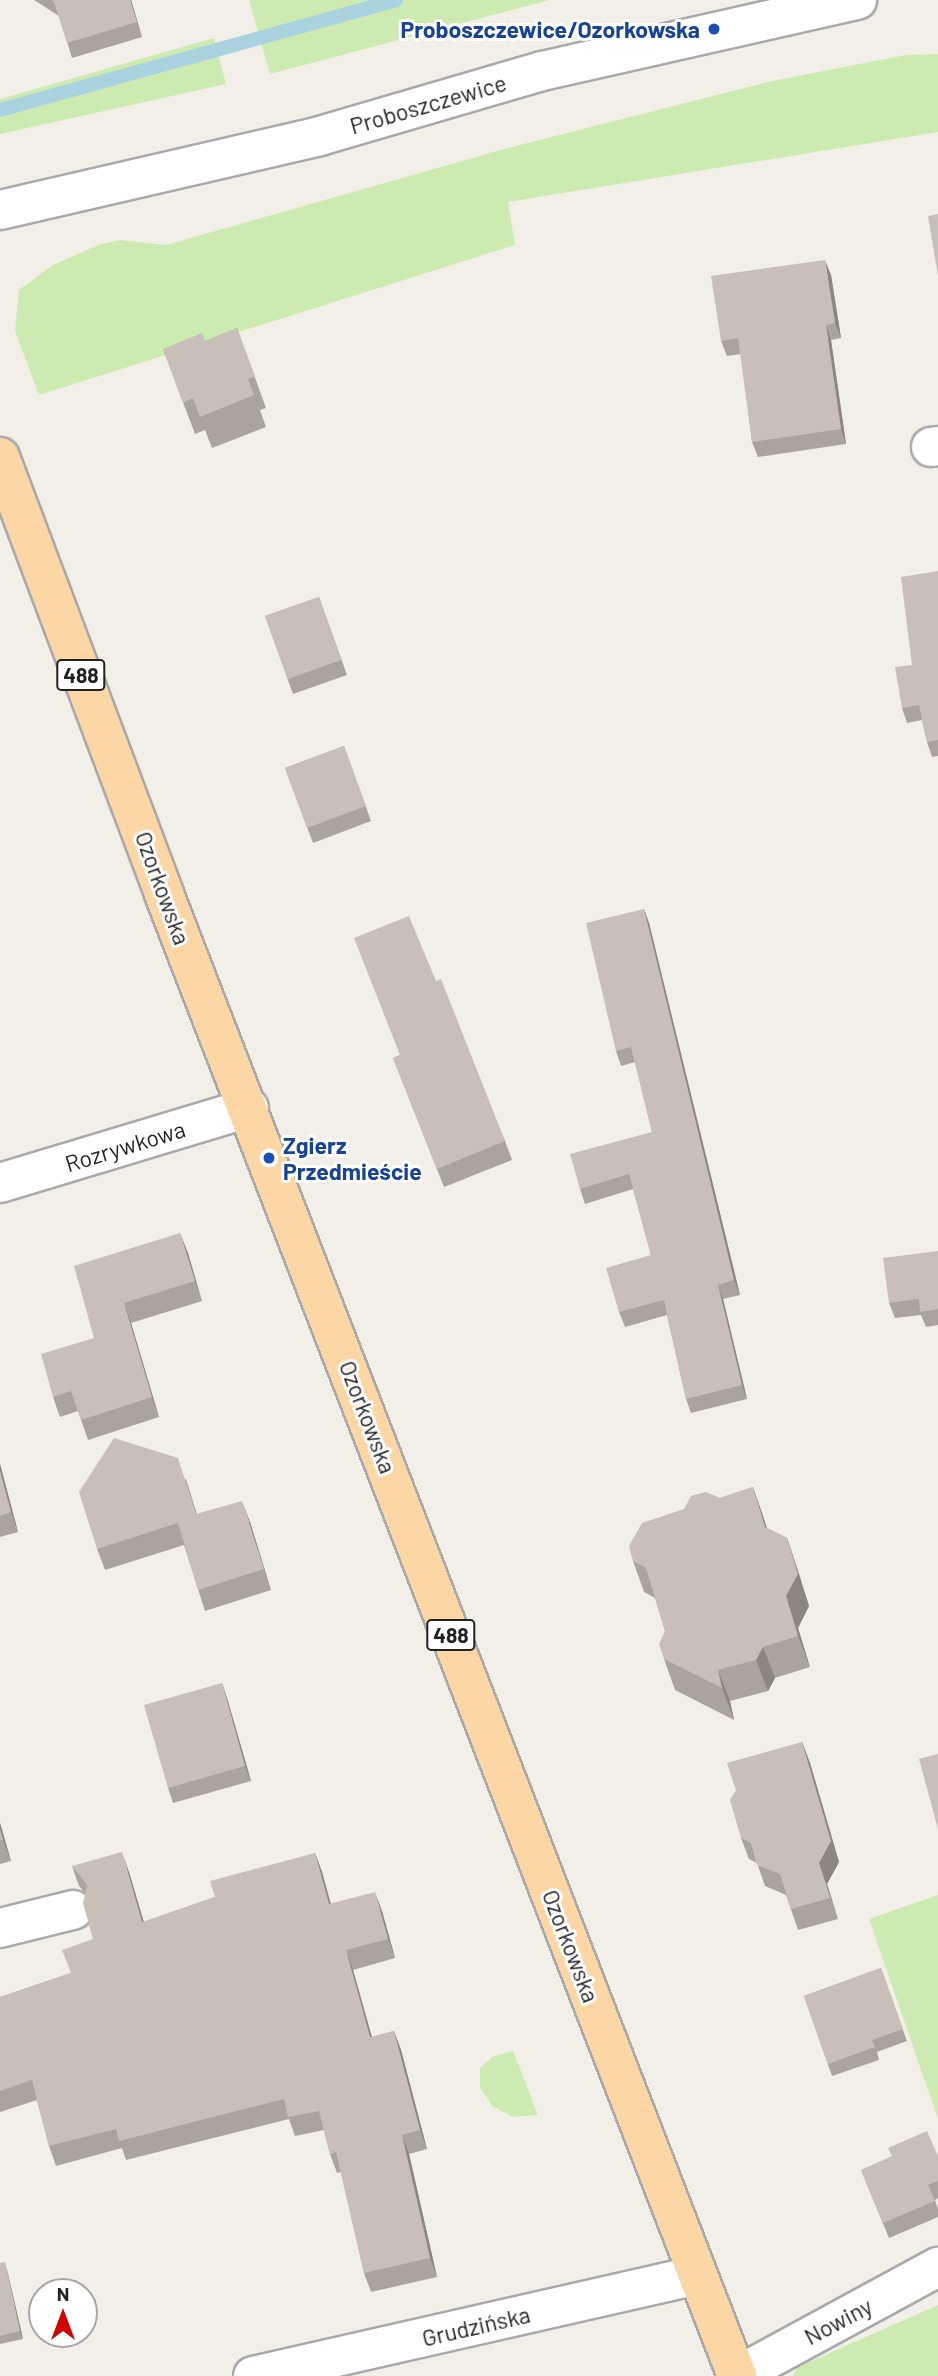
<!DOCTYPE html>
<meta charset="utf-8">
<style>
body{margin:0}
#map{position:relative;width:938px;height:2376px;overflow:hidden;background:#f2efe9;font-family:Barlow,sans-serif}
div>[style]{position:absolute}
.grass>*{inset:0;background:#cdebb0}
.stream>*{height:14px;margin:-7px;padding:0 7px;transform-origin:7px;border-radius:7px;background:#aad3df}
.roads{filter:drop-shadow(2px 0 #a9a9a9) drop-shadow(-2px 0 #a9a9a9) drop-shadow(0 2px #a9a9a9) drop-shadow(0 -2px #a9a9a9)}
.minor>*{height:38px;margin:-19px;padding:0 19px;transform-origin:19px;border-radius:19px;background:#fff}
.major>*{height:38px;margin:-19px;padding:0 19px;transform-origin:19px;border-radius:19px;background:#fcd6a4}
.wall>*{inset:0;background:#aba49e}
.shaded-wall>*{inset:0;background:#8b8681}
.building>*{inset:0;background:#c7bfb8}
.dots>*{width:19px;height:19px;translate:-50% -50%;box-sizing:border-box;border:4px solid #fff;border-radius:50%}
span{translate:-50% -50%;white-space:nowrap;text-align:center;line-height:1.15;-webkit-text-stroke:6px #fff;paint-order:stroke}
.shield-label span{padding:2px 5px;background:#fff;border:2px solid;border-radius:5px;-webkit-text-stroke-width:0}
.shield-label{font-size:21px;color:#222;font-weight:700}
.transit-label{font-size:23px;color:#164399;font-weight:700}
.right{translate:-100% -50%;text-align:right}
.left{translate:0 -50%;text-align:left}
.street-label{font-size:23px;color:#222}
.north{position:absolute;left:28px;top:2278px;width:70px;height:70px;box-sizing:border-box;background:#fff;border:2px solid #a7a7a7;border-radius:50%;rotate:0deg;font-size:19px;font-weight:700;line-height:28px;text-align:center;color:#222}
.north::after{content:'';display:block;margin:auto;width:24px;height:32px;background:#d40000;clip-path:polygon(50% 0,100% 100%,50% 72%,0 100%)}
</style>
<div id="map">
<div class="grass">
<div style="clip-path:polygon(249px 0,550px 0,270px 74px)"></div>
<div style="clip-path:polygon(214px 38px,226px 84px,0 134px,0 99px)"></div>
<div style="clip-path:polygon(938px 54px,938px 132px,508px 202px,515px 245px,39px 395px,15px 331px,19px 290px,53px 265px,98px 245px,119px 240px,166px 245px,508px 148px,772px 81px,906px 55px)"></div>
<div style="clip-path:polygon(938px 1895px,938px 2119px,869px 1919px)"></div>
<div style="clip-path:polygon(513px 2051px,538px 2115px,513px 2117px,492px 2106px,480px 2087px,480px 2068px,492px 2057px)"></div>
<div style="clip-path:polygon(938px 2305px,938px 2376px,792px 2376px,798px 2367px)"></div>
</div>
<div class="stream">
<div style="left:0;top:110px;width:411px;rotate:-15.5deg"></div>
</div>
<div class="roads">
<div class="minor">
<div style="left:0;top:210px;width:328px;rotate:-13deg"></div>
<div style="left:320px;top:136px;width:231px;rotate:-16.3deg"></div>
<div style="left:542px;top:71px;width:323px;rotate:-12.7deg"></div>
<div style="left:931px;top:447px;width:7px;rotate:-8deg"></div>
<div style="left:0;top:1183px;width:260px;rotate:-16.8deg"></div>
<div style="left:0;top:1928px;width:75px;rotate:-13.9deg"></div>
<div style="left:253px;top:2376px;width:456px;rotate:-12.8deg"></div>
<div style="left:737px;top:2376px;width:229px;rotate:-28.5deg"></div>
</div>
<div class="major">
<div style="left:0;top:457px;width:467px;rotate:69.4deg"></div>
<div style="left:164px;top:894px;width:1589px;rotate:68.86deg"></div>
</div>
</div>
<div class="wall">
<div style="clip-path:polygon(34px 0,131px 0,142px 37px,72px 58px,59px 16px)"></div>
<div style="clip-path:polygon(831px 275px,841px 338px,831px 340px,846px 444px,758px 457px,752px 442px,741px 354px,727px 356px,721px 341px)"></div>
<div style="clip-path:polygon(237px 328px,266px 408px,260px 410px,266px 427px,212px 448px,205px 430px,195px 434px,163px 349px,205px 341px)"></div>
<div style="clip-path:polygon(938px 571px,938px 756px,932px 757px,927px 742px,922px 720px,907px 723px,902px 708px)"></div>
<div style="clip-path:polygon(319px 597px,347px 675px,293px 694px,265px 616px)"></div>
<div style="clip-path:polygon(344px 746px,371px 821px,313px 843px,285px 768px)"></div>
<div style="clip-path:polygon(644px 909px,649px 923px,740px 1295px,723px 1299px,747px 1399px,691px 1413px,686px 1399px,667px 1315px,625px 1327px,619px 1312px,651px 1255px,633px 1189px,585px 1204px,580px 1189px,652px 1132px,635px 1062px,621px 1066px,616px 1051px)"></div>
<div style="clip-path:polygon(436px 981px,505px 1141px,512px 1160px,444px 1187px,393px 1058px,400px 1055px)"></div>
<div style="clip-path:polygon(180px 1233px,202px 1301px,131px 1323px,159px 1417px,88px 1440px,78px 1411px,60px 1417px,53px 1397px,94px 1338px)"></div>
<div style="clip-path:polygon(938px 1251px,938px 1325px,926px 1327px,921px 1315px,895px 1318px,889px 1303px)"></div>
<div style="clip-path:polygon(0 1464px,18px 1532px,0 1537px)"></div>
<div style="clip-path:polygon(186px 1479px,197px 1514px,250px 1522px,271px 1590px,205px 1611px,184px 1545px,105px 1570px,97px 1549px)"></div>
<div style="clip-path:polygon(753px 1487px,767px 1528px,787px 1538px,798px 1570px,809px 1606px,798px 1628px,810px 1667px,775px 1678px,768px 1691px,730px 1701px,734px 1720px,675px 1690px,664px 1659px,665px 1631px,655px 1598px,644px 1592px,633px 1561px,720px 1498px)"></div>
<div style="clip-path:polygon(222px 1683px,227px 1698px,251px 1781px,173px 1803px,168px 1788px)"></div>
<div style="clip-path:polygon(802px 1742px,810px 1763px,839px 1862px,827px 1884px,838px 1919px,798px 1930px,786px 1895px,765px 1886px,757px 1863px,749px 1859px,741px 1838px)"></div>
<div style="clip-path:polygon(0 1823px,11px 1861px,0 1864px)"></div>
<div style="clip-path:polygon(315px 1853px,322px 1872px,331px 1904px,382px 1911px,395px 1958px,353px 1970px,372px 2037px,394px 2031px,401px 2050px,427px 2149px,409px 2154px,437px 2277px,371px 2292px,364px 2273px,341px 2172px,337px 2173px,330px 2154px,324px 2130px,295px 2136px,289px 2119px,126px 2160px,122px 2148px,56px 2166px,49px 2146px,37px 2100px,0 2112px,0 1997px,71px 1973px,93px 1939px,85px 1893px,79px 1886px,72px 1866px,129px 1872px,144px 1922px,215px 1897px)"></div>
<div style="clip-path:polygon(881px 1968px,907px 2041px,877px 2052px,879px 2060px,832px 2076px,804px 1996px)"></div>
<div style="clip-path:polygon(938px 2156px,938px 2198px,935px 2200px,938px 2209px,938px 2217px,889px 2238px,861px 2170px)"></div>
<div style="clip-path:polygon(0 2263px,7px 2270px,23px 2339px,0 2344px)"></div>
</div>
<div class="shaded-wall">
<div style="clip-path:polygon(130px 0,131px 0,142px 37px,137px 22px)"></div>
<div style="clip-path:polygon(825px 260px,831px 275px,841px 338px,835px 323px)"></div>
<div style="clip-path:polygon(826px 325px,831px 340px,846px 444px,841px 429px)"></div>
<div style="clip-path:polygon(644px 909px,649px 923px,740px 1295px,734px 1280px)"></div>
<div style="clip-path:polygon(180px 1233px,188px 1253px,202px 1301px,195px 1281px)"></div>
<div style="clip-path:polygon(718px 1285px,723px 1299px,747px 1399px,742px 1385px)"></div>
<div style="clip-path:polygon(124px 1303px,131px 1323px,159px 1417px,152px 1397px)"></div>
<div style="clip-path:polygon(0 1464px,18px 1532px,11px 1512px,0 1471px)"></div>
<div style="clip-path:polygon(753px 1487px,764px 1519px,776px 1559px,765px 1527px)"></div>
<div style="clip-path:polygon(242px 1501px,250px 1522px,271px 1590px,264px 1569px)"></div>
<div style="clip-path:polygon(787px 1538px,809px 1606px,798px 1628px,810px 1667px,798px 1636px,786px 1596px)"></div>
<div style="clip-path:polygon(763px 1647px,775px 1678px,768px 1691px,756px 1660px)"></div>
<div style="clip-path:polygon(718px 1670px,730px 1701px,734px 1720px,722px 1688px)"></div>
<div style="clip-path:polygon(222px 1683px,227px 1698px,251px 1781px,245px 1766px)"></div>
<div style="clip-path:polygon(802px 1742px,810px 1763px,839px 1862px,827px 1884px,838px 1919px,819px 1863px)"></div>
<div style="clip-path:polygon(0 1823px,11px 1861px,3px 1840px,0 1829px)"></div>
<div style="clip-path:polygon(122px 1852px,129px 1872px,149px 1941px,142px 1922px)"></div>
<div style="clip-path:polygon(315px 1853px,322px 1872px,336px 1924px,329px 1904px)"></div>
<div style="clip-path:polygon(375px 1892px,382px 1911px,395px 1958px,388px 1939px)"></div>
<div style="clip-path:polygon(346px 1950px,353px 1970px,377px 2056px,370px 2037px)"></div>
<div style="clip-path:polygon(394px 2031px,401px 2050px,427px 2149px,420px 2130px)"></div>
<div style="clip-path:polygon(402px 2135px,409px 2154px,437px 2277px,430px 2258px)"></div>
<div style="clip-path:polygon(5px 2262px,7px 2270px,23px 2339px,20px 2331px)"></div>
</div>
<div class="building">
<div style="clip-path:polygon(52px 0,130px 0,137px 22px,67px 43px,54px 2px)"></div>
<div style="clip-path:polygon(938px 214px,938px 276px,928px 216px)"></div>
<div style="clip-path:polygon(825px 260px,835px 323px,826px 325px,841px 429px,752px 442px,738px 338px,721px 341px,711px 276px)"></div>
<div style="clip-path:polygon(237px 328px,255px 376px,248px 379px,254px 395px,200px 417px,193px 398px,183px 403px,163px 349px,202px 333px,205px 341px)"></div>
<div style="clip-path:polygon(938px 571px,938px 740px,927px 742px,919px 705px,902px 708px,895px 667px,912px 665px,901px 577px)"></div>
<div style="clip-path:polygon(319px 597px,341px 660px,288px 679px,265px 616px)"></div>
<div style="clip-path:polygon(344px 746px,366px 806px,307px 828px,285px 768px)"></div>
<div style="clip-path:polygon(644px 909px,734px 1280px,718px 1285px,742px 1385px,686px 1399px,664px 1300px,619px 1312px,606px 1268px,651px 1255px,629px 1174px,580px 1189px,570px 1154px,652px 1132px,631px 1047px,616px 1051px,586px 923px)"></div>
<div style="clip-path:polygon(409px 916px,436px 981px,441px 979px,505px 1141px,437px 1169px,393px 1058px,400px 1055px,354px 938px)"></div>
<div style="clip-path:polygon(180px 1233px,195px 1281px,124px 1303px,152px 1397px,81px 1420px,71px 1391px,53px 1397px,41px 1354px,94px 1338px,74px 1266px)"></div>
<div style="clip-path:polygon(938px 1251px,938px 1309px,920px 1312px,919px 1299px,889px 1303px,883px 1258px)"></div>
<div style="clip-path:polygon(114px 1438px,178px 1458px,196px 1514px,242px 1501px,264px 1569px,198px 1590px,178px 1523px,97px 1549px,79px 1492px)"></div>
<div style="clip-path:polygon(0 1471px,11px 1512px,0 1516px)"></div>
<div style="clip-path:polygon(753px 1487px,765px 1527px,787px 1538px,798px 1574px,786px 1596px,798px 1636px,763px 1647px,756px 1660px,718px 1670px,722px 1688px,664px 1659px,659px 1644px,665px 1631px,646px 1568px,633px 1561px,629px 1546px,642px 1523px,684px 1509px,691px 1496px,706px 1492px,720px 1498px)"></div>
<div style="clip-path:polygon(222px 1683px,245px 1766px,168px 1788px,144px 1705px)"></div>
<div style="clip-path:polygon(802px 1742px,831px 1841px,819px 1863px,830px 1898px,791px 1909px,780px 1874px,757px 1865px,751px 1843px,741px 1838px,730px 1800px,736px 1790px,727px 1763px)"></div>
<div style="clip-path:polygon(938px 1754px,938px 1829px,919px 1759px)"></div>
<div style="clip-path:polygon(0 1829px,3px 1840px,0 1840px)"></div>
<div style="clip-path:polygon(122px 1852px,142px 1922px,215px 1897px,210px 1881px,315px 1853px,329px 1904px,375px 1892px,388px 1939px,346px 1950px,370px 2037px,394px 2031px,420px 2130px,402px 2135px,430px 2258px,364px 2273px,336px 2152px,330px 2154px,319px 2111px,288px 2117px,284px 2099px,119px 2141px,116px 2129px,49px 2146px,32px 2080px,0 2091px,0 1997px,71px 1973px,62px 1950px,93px 1939px,83px 1903px,87px 1885px,72px 1866px)"></div>
<div style="clip-path:polygon(881px 1968px,903px 2029px,872px 2040px,875px 2047px,828px 2064px,804px 1996px)"></div>
<div style="clip-path:polygon(927px 2131px,938px 2156px,938px 2181px,928px 2185px,935px 2201px,883px 2223px,861px 2170px,892px 2156px,888px 2148px)"></div>
<div style="clip-path:polygon(5px 2262px,20px 2331px,0 2336px,0 2263px)"></div>
</div>
<div class="dots">
<div style="left:714px;top:29px;background:#1a4fb4"></div>
<div style="left:269px;top:1158px;background:#1a4fb4"></div>
</div>
<div class="shield-label">
<span style="left:81px;top:675px">488</span>
<span style="left:451px;top:1635px">488</span>
</div>
<div class="transit-label">
<span class="right" style="left:700px;top:29px">Proboszczewice/Ozorkowska</span>
<span class="left" style="left:283px;top:1158px">Zgierz<br>Przedmieście</span>
</div>
<div class="street-label">
<span style="left:428px;top:104px;rotate:-16deg">Proboszczewice</span>
<span style="left:163px;top:888px;rotate:70deg">Ozorkowska</span>
<span style="left:125px;top:1146px;rotate:-17deg">Rozrywkowa</span>
<span style="left:368px;top:1417px;rotate:69deg">Ozorkowska</span>
<span style="left:571px;top:1946px;rotate:69deg">Ozorkowska</span>
<span style="left:838px;top:2321px;rotate:-28deg">Nowiny</span>
<span style="left:476px;top:2326px;rotate:-13deg">Grudzińska</span>
</div>
<div class="north">N</div>
</div>
